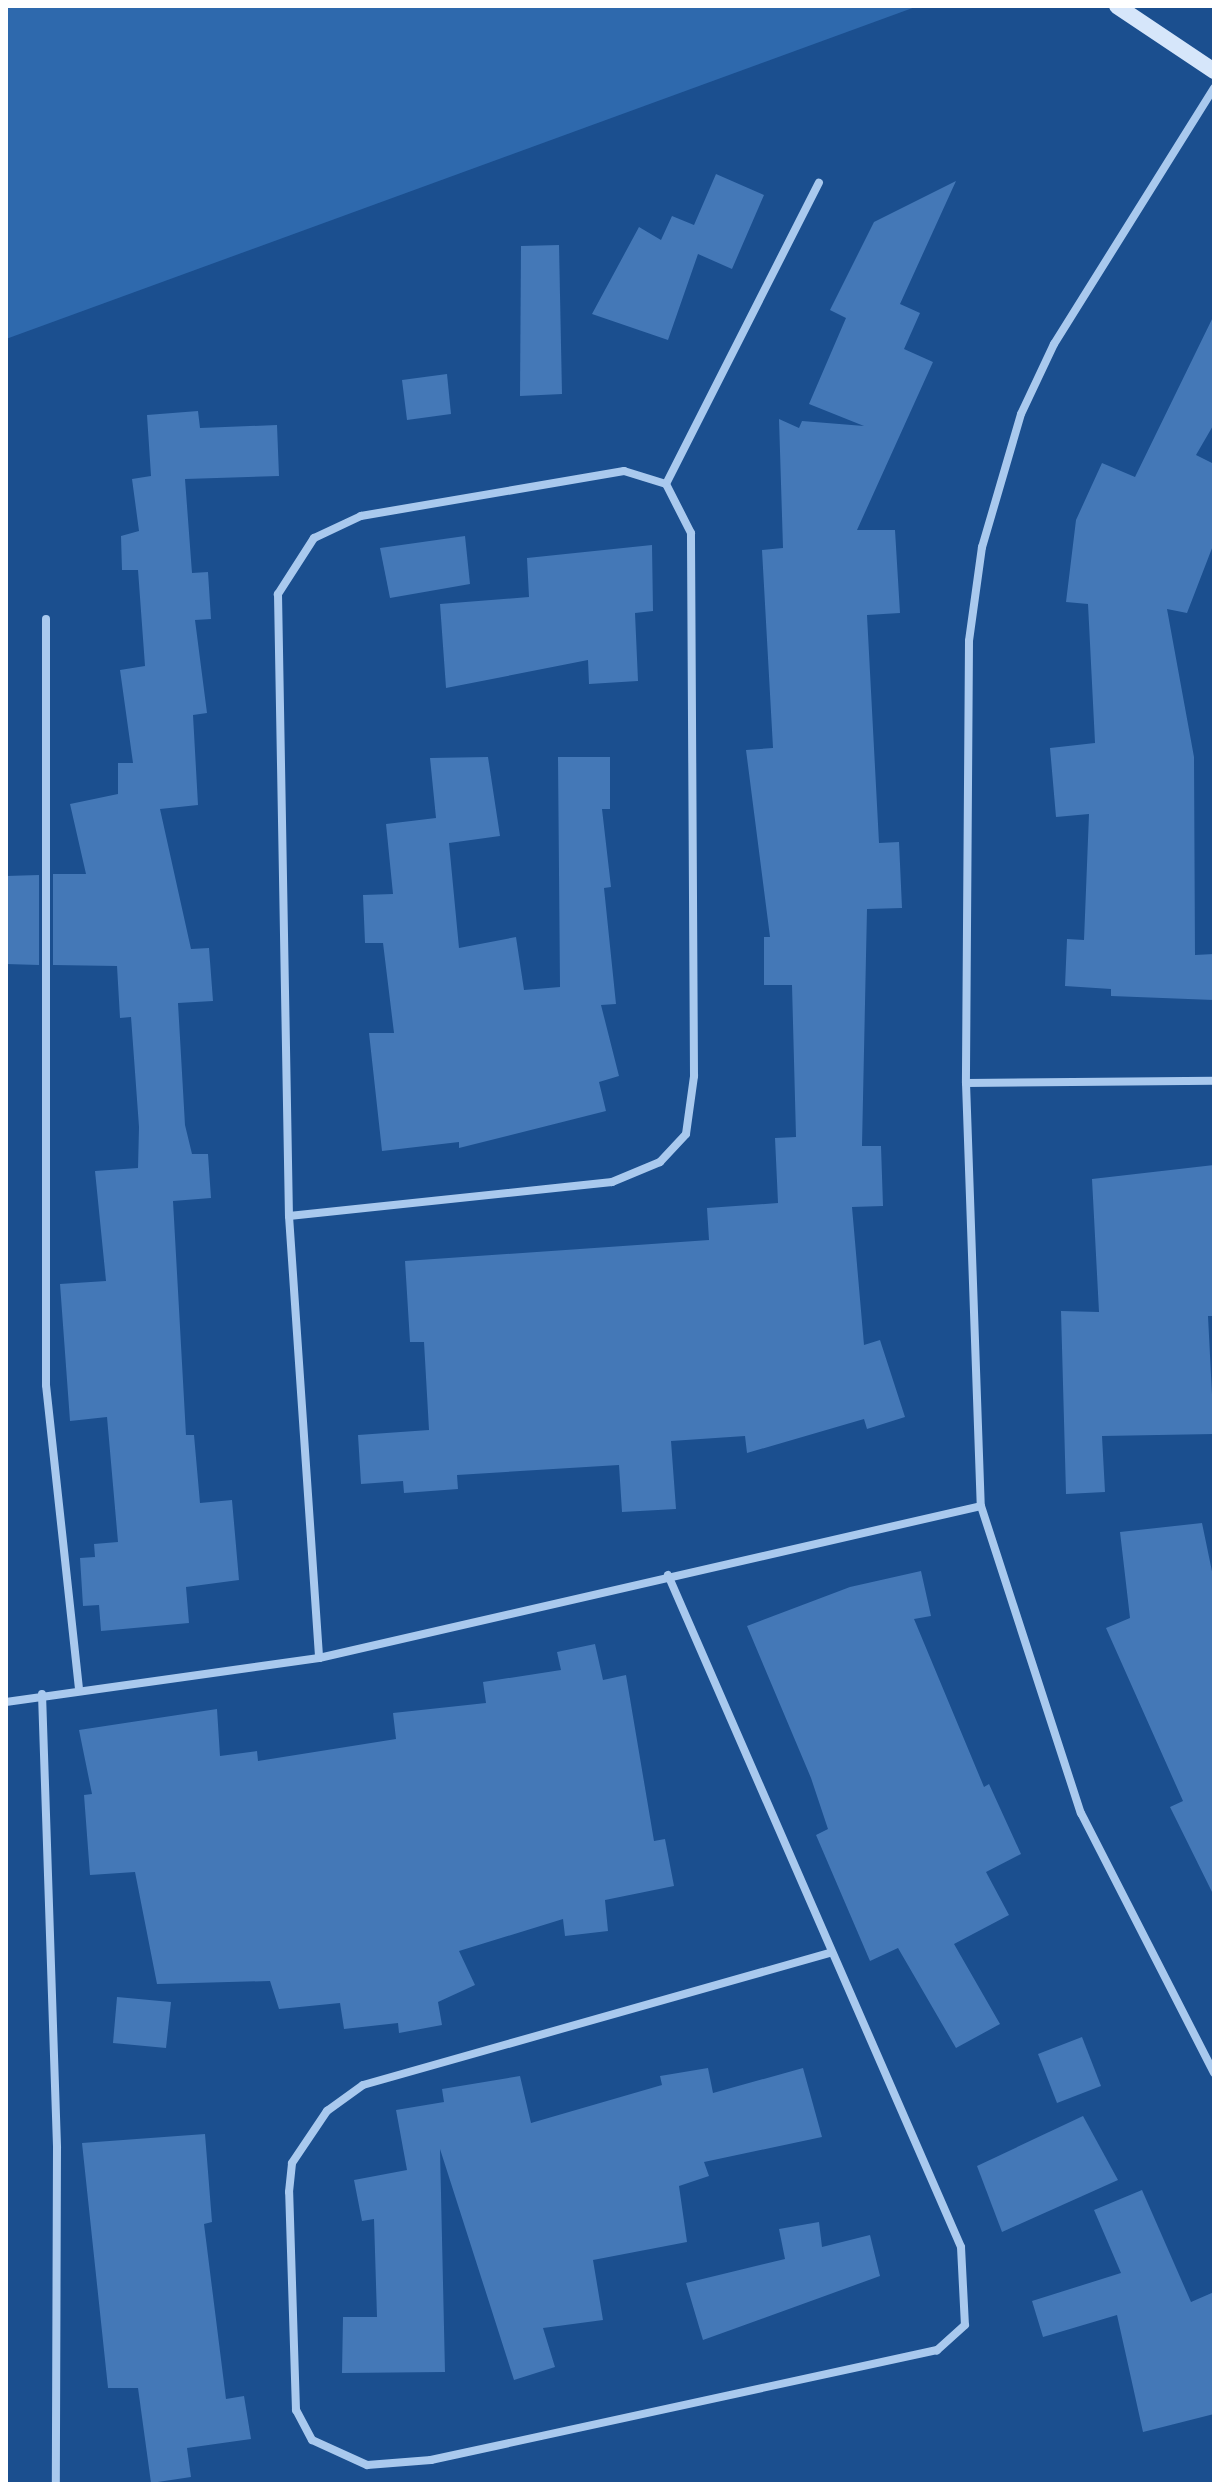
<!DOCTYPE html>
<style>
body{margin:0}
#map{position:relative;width:1220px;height:2490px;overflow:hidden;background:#1b4f8f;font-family:"DM Sans",sans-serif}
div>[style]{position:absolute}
.green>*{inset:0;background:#2e69ad}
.building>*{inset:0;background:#4478b7}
.street>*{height:8px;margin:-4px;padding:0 4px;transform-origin:4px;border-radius:4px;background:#a9c9ee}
.secondary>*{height:16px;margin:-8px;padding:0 8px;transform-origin:8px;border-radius:8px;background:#d6e6fa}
span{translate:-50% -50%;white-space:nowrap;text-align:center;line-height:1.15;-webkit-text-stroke:6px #1b4f8f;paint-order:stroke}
.frame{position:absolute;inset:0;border:8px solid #fff;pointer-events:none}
</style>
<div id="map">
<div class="green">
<div style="clip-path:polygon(6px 6px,918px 6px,6px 339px)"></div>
</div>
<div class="building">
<div style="clip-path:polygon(716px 174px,764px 195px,732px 269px,698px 254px,668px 340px,592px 314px,639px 227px,661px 240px,672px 216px,694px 225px)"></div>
<div style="clip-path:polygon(956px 181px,900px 304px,920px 313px,904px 349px,933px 362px,857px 530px,895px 530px,900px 613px,867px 615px,879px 843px,899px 842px,902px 908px,867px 909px,862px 1146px,881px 1146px,883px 1206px,852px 1207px,864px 1345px,880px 1340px,905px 1417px,867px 1429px,864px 1419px,747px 1453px,745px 1436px,671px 1441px,676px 1509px,622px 1512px,619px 1465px,457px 1475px,458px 1489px,404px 1493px,403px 1481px,361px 1484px,358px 1435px,429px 1430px,424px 1342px,410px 1342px,405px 1261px,709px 1240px,707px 1208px,778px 1203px,775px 1138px,796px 1137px,792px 985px,764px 985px,764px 937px,770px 937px,746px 750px,773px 748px,762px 550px,783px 548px,779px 419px,799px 428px,802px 421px,864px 426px,809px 404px,846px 318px,830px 310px,874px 222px)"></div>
<div style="clip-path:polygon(559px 245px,562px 394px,520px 396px,521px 246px)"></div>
<div style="clip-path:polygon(1214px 315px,1214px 424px,1196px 455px,1214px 464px,1214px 543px,1187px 613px,1167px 609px,1194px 757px,1195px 955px,1214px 954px,1214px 1000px,1111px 996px,1111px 989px,1065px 986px,1067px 939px,1084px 940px,1089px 814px,1056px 817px,1050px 748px,1095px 743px,1088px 604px,1066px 602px,1076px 520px,1102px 463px,1135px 477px)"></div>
<div style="clip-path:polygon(447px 374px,451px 414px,407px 420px,402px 380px)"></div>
<div style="clip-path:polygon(198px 411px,200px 428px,277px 425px,279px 476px,185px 479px,192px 573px,208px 572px,211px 619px,195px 620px,207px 713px,193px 715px,198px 805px,160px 809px,191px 949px,209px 948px,213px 1001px,178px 1003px,185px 1125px,192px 1154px,208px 1154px,211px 1198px,173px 1201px,186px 1435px,194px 1435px,200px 1503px,232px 1500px,239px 1580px,186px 1587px,189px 1623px,101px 1631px,99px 1605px,83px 1606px,80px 1558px,95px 1557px,94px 1544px,118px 1542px,107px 1417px,70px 1421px,60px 1284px,106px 1281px,95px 1171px,138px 1168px,139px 1127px,131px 1017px,120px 1018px,117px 966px,53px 965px,53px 874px,86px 874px,70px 804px,118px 794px,118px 763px,133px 763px,120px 670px,145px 666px,138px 570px,122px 570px,121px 536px,139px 531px,132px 479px,151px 476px,147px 415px)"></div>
<div style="clip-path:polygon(465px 536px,470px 584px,390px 598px,380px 548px)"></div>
<div style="clip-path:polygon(652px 545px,653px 611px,635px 613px,638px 681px,589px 684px,588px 660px,446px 688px,440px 604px,529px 597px,527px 558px)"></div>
<div style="clip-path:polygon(488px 757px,500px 836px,449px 843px,459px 948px,516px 937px,524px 990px,560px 987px,558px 757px,610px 757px,610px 809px,602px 809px,611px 887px,604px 888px,616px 1004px,601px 1005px,619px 1076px,599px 1082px,606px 1111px,459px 1148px,459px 1142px,382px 1151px,369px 1033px,394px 1033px,383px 943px,365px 943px,363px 895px,393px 894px,386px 824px,436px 818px,430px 758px)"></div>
<div style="clip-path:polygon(39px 875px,39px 965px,6px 964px,6px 876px)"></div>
<div style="clip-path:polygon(1214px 1165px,1214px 1316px,1208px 1316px,1214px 1434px,1102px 1436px,1105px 1492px,1066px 1494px,1061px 1311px,1099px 1312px,1092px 1179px)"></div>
<div style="clip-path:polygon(1202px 1523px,1214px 1581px,1214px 1896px,1170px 1807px,1183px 1801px,1106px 1628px,1130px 1618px,1120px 1532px)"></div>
<div style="clip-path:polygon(921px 1571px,931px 1616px,914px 1619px,984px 1787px,989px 1784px,1021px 1854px,986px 1872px,1009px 1915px,954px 1944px,1000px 2024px,956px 2048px,898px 1948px,870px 1961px,816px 1835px,828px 1829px,811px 1778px,747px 1626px,850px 1587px)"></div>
<div style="clip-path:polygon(595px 1644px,603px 1680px,626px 1675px,654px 1841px,665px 1839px,674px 1886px,605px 1900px,608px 1931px,565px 1936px,563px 1919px,459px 1951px,475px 1985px,438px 2002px,442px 2025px,399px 2033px,398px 2023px,344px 2029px,340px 2003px,279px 2009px,270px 1981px,157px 1984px,135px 1872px,90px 1875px,84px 1795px,92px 1794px,79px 1730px,217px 1709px,220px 1756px,257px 1751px,258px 1761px,396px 1739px,393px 1713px,486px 1703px,483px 1682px,561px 1670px,557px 1652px)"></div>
<div style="clip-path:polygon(117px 1997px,171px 2002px,166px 2048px,113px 2043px)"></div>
<div style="clip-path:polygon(1082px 2037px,1101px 2086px,1057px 2103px,1038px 2054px)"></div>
<div style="clip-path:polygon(708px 2068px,713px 2093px,803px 2068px,822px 2137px,704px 2162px,709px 2176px,679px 2186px,687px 2242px,593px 2260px,603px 2320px,543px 2328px,555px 2367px,514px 2380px,440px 2149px,445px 2372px,342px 2373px,343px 2317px,377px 2317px,374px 2219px,362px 2221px,354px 2180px,407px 2170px,396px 2110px,444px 2102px,442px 2089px,520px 2076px,531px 2123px,662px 2085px,660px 2076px)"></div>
<div style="clip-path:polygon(1083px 2116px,1118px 2180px,1002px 2232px,977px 2166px)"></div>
<div style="clip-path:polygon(205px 2134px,212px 2222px,204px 2224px,226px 2399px,244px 2396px,251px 2439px,187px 2448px,191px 2477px,151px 2483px,138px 2388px,108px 2388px,82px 2143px)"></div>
<div style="clip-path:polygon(1142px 2190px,1191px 2302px,1214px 2292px,1214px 2414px,1143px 2432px,1117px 2315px,1043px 2337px,1032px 2301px,1121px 2273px,1094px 2210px)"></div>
<div style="clip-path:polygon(819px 2222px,822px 2247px,870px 2235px,880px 2276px,703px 2340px,686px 2283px,785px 2259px,779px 2229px)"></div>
</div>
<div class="street">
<div style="left:1214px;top:88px;width:302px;rotate:122deg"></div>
<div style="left:1054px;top:344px;width:77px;rotate:115.2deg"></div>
<div style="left:1021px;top:414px;width:139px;rotate:106.3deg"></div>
<div style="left:982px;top:547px;width:95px;rotate:97.9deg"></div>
<div style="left:969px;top:641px;width:442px;rotate:90.4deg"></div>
<div style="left:966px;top:1083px;width:423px;rotate:88deg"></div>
<div style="left:981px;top:1506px;width:323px;rotate:72deg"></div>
<div style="left:1081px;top:1813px;width:292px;rotate:62.9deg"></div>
<div style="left:666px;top:484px;width:338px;rotate:-63.1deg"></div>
<div style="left:46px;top:619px;width:766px;rotate:90deg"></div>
<div style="left:46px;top:1385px;width:304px;rotate:83.8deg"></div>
<div style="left:966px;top:1083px;width:248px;rotate:-0.5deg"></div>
<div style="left:289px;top:1216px;width:325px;rotate:-6deg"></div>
<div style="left:612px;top:1182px;width:52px;rotate:-22.6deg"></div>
<div style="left:660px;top:1162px;width:38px;rotate:-47deg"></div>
<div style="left:686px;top:1134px;width:59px;rotate:-82.1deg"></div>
<div style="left:694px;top:1076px;width:543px;rotate:-90.32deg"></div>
<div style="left:691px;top:533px;width:55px;rotate:-117deg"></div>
<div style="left:666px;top:484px;width:44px;rotate:-162.8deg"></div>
<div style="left:624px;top:471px;width:267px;rotate:170.3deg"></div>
<div style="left:361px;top:516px;width:52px;rotate:154.9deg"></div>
<div style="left:314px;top:538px;width:67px;rotate:122.7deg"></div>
<div style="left:278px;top:594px;width:622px;rotate:88.99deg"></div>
<div style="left:289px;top:1216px;width:443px;rotate:86.1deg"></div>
<div style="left:668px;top:1575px;width:733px;rotate:66.44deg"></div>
<div style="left:961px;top:2247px;width:78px;rotate:87.1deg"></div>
<div style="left:965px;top:2325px;width:38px;rotate:138deg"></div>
<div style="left:937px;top:2350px;width:518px;rotate:167.74deg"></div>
<div style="left:431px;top:2460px;width:64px;rotate:175.5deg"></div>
<div style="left:367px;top:2465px;width:60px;rotate:-155.6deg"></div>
<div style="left:312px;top:2440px;width:34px;rotate:-118deg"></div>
<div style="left:296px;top:2410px;width:218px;rotate:-91.8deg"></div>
<div style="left:289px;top:2192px;width:29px;rotate:-84deg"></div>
<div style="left:292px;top:2163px;width:63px;rotate:-56.1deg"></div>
<div style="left:327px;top:2111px;width:44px;rotate:-35.8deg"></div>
<div style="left:363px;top:2085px;width:487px;rotate:-15.8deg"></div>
<div style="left:42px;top:1694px;width:454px;rotate:88.1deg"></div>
<div style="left:57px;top:2148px;width:336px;rotate:90.2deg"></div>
<div style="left:6px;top:1702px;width:316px;rotate:-8deg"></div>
<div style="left:319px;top:1658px;width:679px;rotate:-12.93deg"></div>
</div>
<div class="secondary">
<div style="left:1117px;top:6px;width:117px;rotate:33.8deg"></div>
</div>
<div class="frame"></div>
</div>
